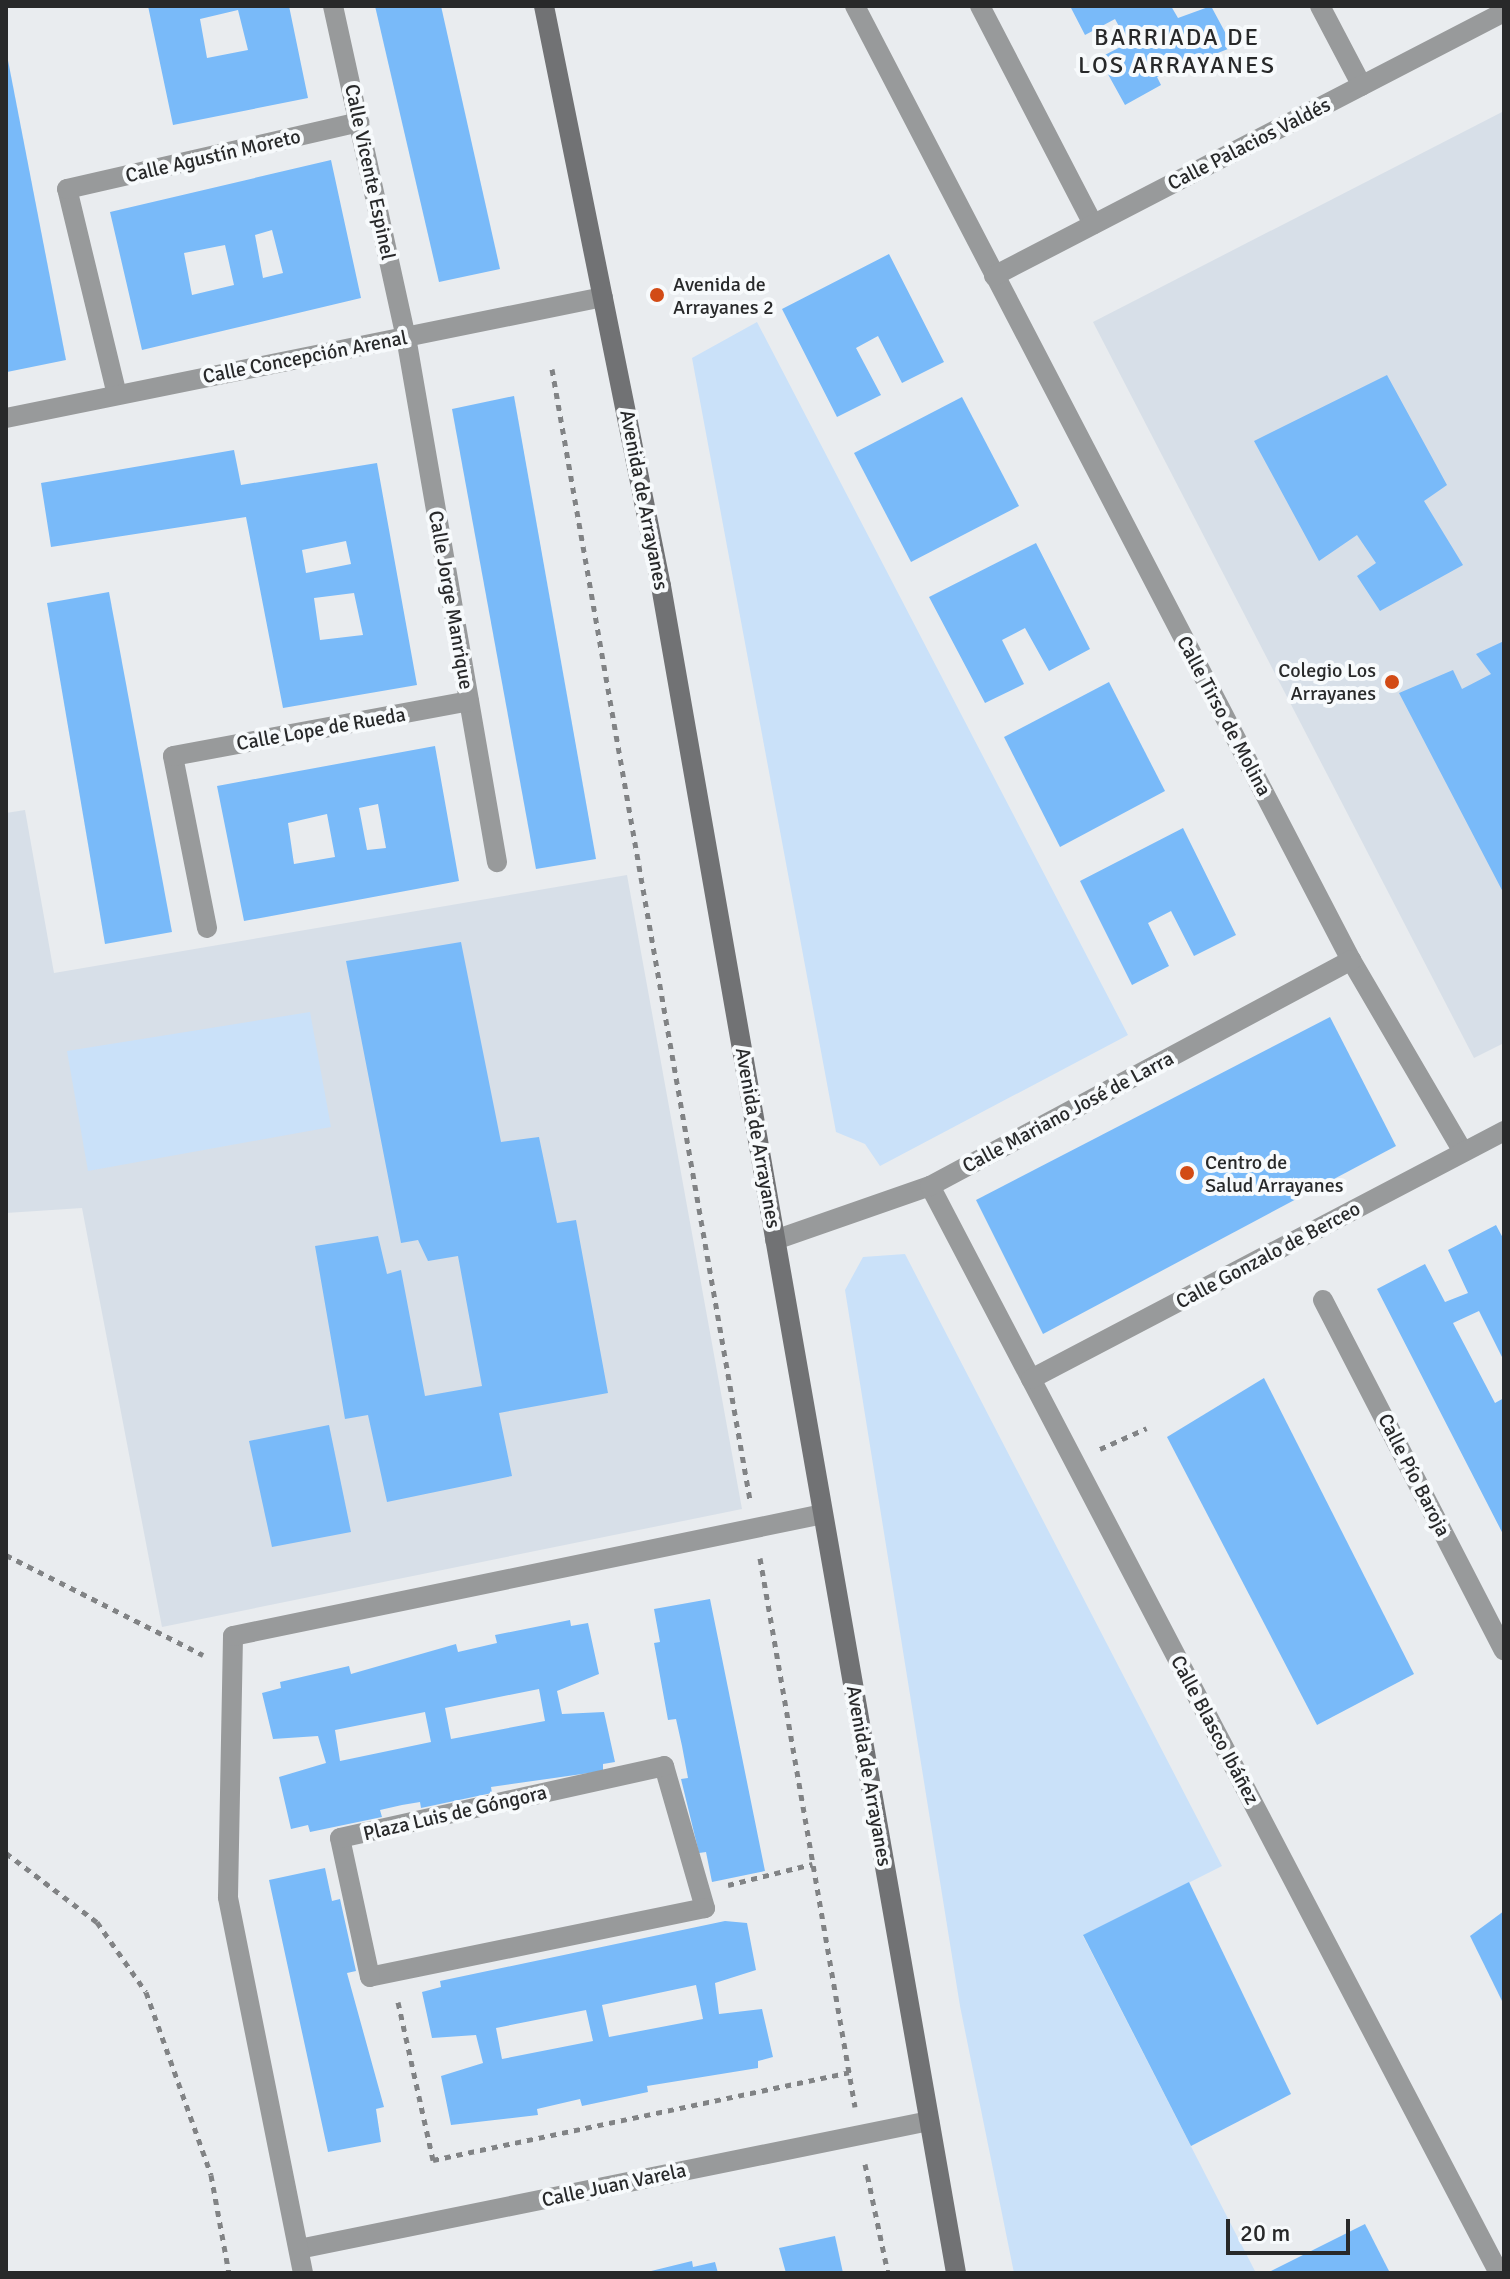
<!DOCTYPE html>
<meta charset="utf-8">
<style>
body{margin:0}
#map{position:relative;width:1510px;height:2279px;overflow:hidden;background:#e9ecef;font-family:Signika,sans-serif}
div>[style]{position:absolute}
.built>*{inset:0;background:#d7dfe8}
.green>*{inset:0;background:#cae1f9}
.building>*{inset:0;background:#79baf9}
.path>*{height:5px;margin-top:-2.5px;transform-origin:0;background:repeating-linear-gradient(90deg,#818385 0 6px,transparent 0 12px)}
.street>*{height:20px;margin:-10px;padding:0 10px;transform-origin:10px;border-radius:10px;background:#989a9b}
.secondary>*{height:20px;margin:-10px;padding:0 10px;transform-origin:10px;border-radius:10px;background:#717274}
.dots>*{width:22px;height:22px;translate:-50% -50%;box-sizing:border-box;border:4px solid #f7fafc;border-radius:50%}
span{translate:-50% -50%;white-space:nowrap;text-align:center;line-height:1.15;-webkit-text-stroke:8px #f7fafc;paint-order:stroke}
.street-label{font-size:20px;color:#28292a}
.poi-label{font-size:20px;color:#28292a}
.left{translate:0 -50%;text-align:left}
.right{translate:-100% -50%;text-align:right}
.quarter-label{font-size:24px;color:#28292a;letter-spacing:2px}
.frame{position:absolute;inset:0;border:8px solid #28292a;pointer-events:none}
.scale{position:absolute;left:1226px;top:2219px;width:124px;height:36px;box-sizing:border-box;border:4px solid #28292a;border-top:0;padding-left:10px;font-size:24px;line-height:28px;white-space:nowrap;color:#28292a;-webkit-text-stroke:6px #f7fafc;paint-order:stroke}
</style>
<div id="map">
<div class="built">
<div style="clip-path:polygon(1504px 111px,1504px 1043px,1474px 1058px,1093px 322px)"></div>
<div style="clip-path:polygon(25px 810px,54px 973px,627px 875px,742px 1509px,162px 1627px,82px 1208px,6px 1213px,6px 813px)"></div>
</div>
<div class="green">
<div style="clip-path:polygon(757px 322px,1128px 1035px,880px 1166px,865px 1144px,836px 1132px,692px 358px)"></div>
<div style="clip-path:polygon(310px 1012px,331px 1127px,88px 1171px,67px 1051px)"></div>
<div style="clip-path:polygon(905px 1254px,1222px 1866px,1083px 1936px,1256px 2273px,1014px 2273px,960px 2006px,845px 1290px,863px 1257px)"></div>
</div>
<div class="building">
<div style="clip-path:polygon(evenodd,148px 6px,289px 6px,308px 98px,173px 125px,148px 6px,238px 10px,248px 50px,207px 58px,200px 19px,238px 10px)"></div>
<div style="clip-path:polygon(375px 6px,441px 6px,500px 269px,439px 282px)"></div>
<div style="clip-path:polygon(1070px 6px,1171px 6px,1178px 18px,1211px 6px,1233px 47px,1157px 77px,1161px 85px,1125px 105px,1099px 58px,1128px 43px,1115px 19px,1085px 35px)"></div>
<div style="clip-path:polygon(6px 50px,66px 360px,7px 372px,6px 366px)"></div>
<div style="clip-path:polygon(evenodd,331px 160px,361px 298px,142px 350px,110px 212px,331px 160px,272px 230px,283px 273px,263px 278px,255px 235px,272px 230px,331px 160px,225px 245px,234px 285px,192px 295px,184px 253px,225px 245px)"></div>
<div style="clip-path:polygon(889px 254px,944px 362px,902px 383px,878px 336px,856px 348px,881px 395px,837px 417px,782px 309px)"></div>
<div style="clip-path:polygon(1387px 375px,1447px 485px,1424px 501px,1463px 565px,1380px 611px,1357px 576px,1376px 563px,1357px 535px,1319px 561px,1254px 441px)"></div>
<div style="clip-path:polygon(514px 396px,596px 859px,536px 869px,452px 409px)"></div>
<div style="clip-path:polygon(962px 397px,1019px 506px,911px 562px,854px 453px)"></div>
<div style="clip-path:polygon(evenodd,234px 450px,241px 485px,377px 463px,417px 685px,283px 708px,246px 517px,51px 547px,41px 483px,234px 450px,346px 541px,351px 564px,306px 573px,302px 550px,346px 541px,234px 450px,354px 593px,363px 635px,320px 640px,314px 598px,354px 593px)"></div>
<div style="clip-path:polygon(1036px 543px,1090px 649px,1049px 671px,1025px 628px,1002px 640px,1024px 684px,985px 703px,929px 597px)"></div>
<div style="clip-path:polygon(109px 592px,172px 932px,105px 944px,47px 603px)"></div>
<div style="clip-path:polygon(1504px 641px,1504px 894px,1399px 693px,1453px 670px,1462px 689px,1491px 674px,1476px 654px)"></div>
<div style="clip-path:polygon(1109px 682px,1165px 791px,1060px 847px,1004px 737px)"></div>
<div style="clip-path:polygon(evenodd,435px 746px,459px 881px,244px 921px,217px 786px,435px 746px,378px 804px,386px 848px,367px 850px,359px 808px,378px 804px,435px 746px,327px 814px,335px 857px,294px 864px,288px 823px,327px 814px)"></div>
<div style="clip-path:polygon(1183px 828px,1236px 935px,1194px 956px,1171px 911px,1148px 923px,1169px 966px,1132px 985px,1080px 881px)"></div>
<div style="clip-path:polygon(461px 942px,501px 1142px,539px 1137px,557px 1223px,576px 1220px,608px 1393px,499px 1413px,512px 1476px,387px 1502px,368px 1415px,345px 1419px,315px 1246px,378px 1236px,387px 1274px,401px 1270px,425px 1396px,482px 1386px,458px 1256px,428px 1261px,418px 1240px,401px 1243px,346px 961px)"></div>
<div style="clip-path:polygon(1330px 1017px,1396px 1146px,1043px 1334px,976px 1200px)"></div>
<div style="clip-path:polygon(1496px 1225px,1504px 1240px,1504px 1361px,1479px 1311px,1453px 1323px,1495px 1403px,1504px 1398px,1504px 1536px,1377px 1289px,1425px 1264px,1445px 1302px,1468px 1293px,1448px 1250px)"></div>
<div style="clip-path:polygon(1264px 1378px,1414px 1674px,1317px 1725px,1167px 1437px)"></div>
<div style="clip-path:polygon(329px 1425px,351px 1532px,272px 1547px,249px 1441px)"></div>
<div style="clip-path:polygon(710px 1599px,765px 1871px,712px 1882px,706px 1852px,699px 1853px,681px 1779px,688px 1778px,682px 1746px,676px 1719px,668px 1720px,654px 1643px,660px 1642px,654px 1609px)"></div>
<div style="clip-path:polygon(evenodd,570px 1620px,571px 1626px,588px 1623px,599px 1674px,557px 1691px,562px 1714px,604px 1712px,615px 1762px,603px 1764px,603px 1771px,491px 1787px,492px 1793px,421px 1808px,420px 1802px,402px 1805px,380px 1810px,382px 1817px,310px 1832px,308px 1825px,291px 1829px,279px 1777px,326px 1763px,318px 1736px,273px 1739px,262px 1693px,281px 1688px,280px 1682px,349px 1666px,351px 1674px,456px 1644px,458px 1652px,497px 1643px,495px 1635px,570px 1620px,539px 1689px,545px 1721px,451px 1739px,445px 1708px,539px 1689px,570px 1620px,425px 1712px,431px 1742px,340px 1761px,335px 1730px,425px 1712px)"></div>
<div style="clip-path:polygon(325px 1868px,332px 1901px,340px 1899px,356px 1971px,347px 1973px,384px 2107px,376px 2109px,381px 2142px,328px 2152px,269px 1880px)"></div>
<div style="clip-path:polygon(1189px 1882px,1291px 2094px,1191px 2146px,1083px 1935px)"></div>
<div style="clip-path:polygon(1504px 1911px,1504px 2005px,1470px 1936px)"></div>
<div style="clip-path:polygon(evenodd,725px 1921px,747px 1923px,756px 1970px,715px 1983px,719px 2014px,762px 2009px,773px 2057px,758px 2061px,758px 2068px,647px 2086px,648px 2092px,582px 2106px,580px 2099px,537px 2109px,538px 2115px,451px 2125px,441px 2076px,483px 2063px,476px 2035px,432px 2038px,422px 1992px,441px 1987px,440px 1981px,725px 1921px,696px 1985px,703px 2019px,609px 2037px,602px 2005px,696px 1985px,725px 1921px,586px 2010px,593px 2041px,502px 2059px,496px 2028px,586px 2010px)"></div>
<div style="clip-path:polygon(1365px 2224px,1390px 2273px,1267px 2273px)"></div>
<div style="clip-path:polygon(835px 2236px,843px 2273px,786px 2273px,779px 2248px)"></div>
<div style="clip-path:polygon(692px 2261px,693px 2267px,715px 2262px,718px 2273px,643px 2273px)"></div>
</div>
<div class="path">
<div style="left:552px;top:369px;width:1148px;rotate:80.07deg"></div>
<div style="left:1100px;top:1449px;width:51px;rotate:-24.1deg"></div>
<div style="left:6px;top:1555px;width:221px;rotate:26.9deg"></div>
<div style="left:760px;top:1558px;width:557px;rotate:80.18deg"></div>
<div style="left:6px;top:1853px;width:114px;rotate:37.2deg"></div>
<div style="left:97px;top:1922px;width:85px;rotate:55deg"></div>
<div style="left:146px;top:1992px;width:194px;rotate:70.4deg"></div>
<div style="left:211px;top:2175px;width:100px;rotate:79.6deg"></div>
<div style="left:728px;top:1885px;width:87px;rotate:-14deg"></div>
<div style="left:398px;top:2002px;width:162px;rotate:77.5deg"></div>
<div style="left:433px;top:2160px;width:425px;rotate:-11.9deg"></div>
<div style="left:865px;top:2164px;width:111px;rotate:78.1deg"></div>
</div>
<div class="street">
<div style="left:333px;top:6px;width:339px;rotate:77.6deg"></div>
<div style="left:406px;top:337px;width:533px;rotate:80.17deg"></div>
<div style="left:855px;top:6px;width:1075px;rotate:62.53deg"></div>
<div style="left:1351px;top:960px;width:222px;rotate:59.7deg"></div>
<div style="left:980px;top:6px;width:246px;rotate:62.6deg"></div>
<div style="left:1320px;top:6px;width:90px;rotate:62.3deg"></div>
<div style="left:994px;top:276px;width:574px;rotate:-27.37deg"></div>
<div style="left:117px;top:395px;width:212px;rotate:-103.6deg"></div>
<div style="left:67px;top:189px;width:300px;rotate:-12.9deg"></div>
<div style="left:6px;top:418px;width:609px;rotate:-11.46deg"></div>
<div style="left:207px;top:928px;width:175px;rotate:-101.2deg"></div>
<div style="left:173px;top:756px;width:301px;rotate:-10.5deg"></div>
<div style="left:930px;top:1186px;width:1227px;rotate:62.37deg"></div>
<div style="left:775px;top:1240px;width:164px;rotate:-19.2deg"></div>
<div style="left:930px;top:1186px;width:478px;rotate:-28.2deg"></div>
<div style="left:1323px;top:1300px;width:394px;rotate:62.7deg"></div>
<div style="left:1031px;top:1379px;width:534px;rotate:-27.67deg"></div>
<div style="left:664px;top:1766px;width:148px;rotate:73.9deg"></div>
<div style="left:705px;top:1908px;width:342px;rotate:168.4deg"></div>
<div style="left:370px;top:1977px;width:142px;rotate:-102.2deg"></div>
<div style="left:340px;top:1838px;width:332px;rotate:-12.5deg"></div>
<div style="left:299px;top:2249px;width:643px;rotate:-11.48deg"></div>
<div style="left:303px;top:2273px;width:383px;rotate:-101.3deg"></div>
<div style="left:228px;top:1897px;width:261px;rotate:-88.9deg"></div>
<div style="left:233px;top:1636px;width:602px;rotate:-11.68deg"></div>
</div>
<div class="secondary">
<div style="left:544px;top:6px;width:592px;rotate:78.6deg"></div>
<div style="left:661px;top:586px;width:1713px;rotate:80.08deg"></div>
</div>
<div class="dots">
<div style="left:657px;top:295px;background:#d24b16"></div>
<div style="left:1392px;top:682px;background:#d24b16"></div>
<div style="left:1187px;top:1173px;background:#d24b16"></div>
</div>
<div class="street-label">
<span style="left:1249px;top:144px;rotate:-27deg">Calle Palacios Valdés</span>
<span style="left:213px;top:156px;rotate:-13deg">Calle Agustín Moreto</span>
<span style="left:370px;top:172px;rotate:78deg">Calle Vicente Espinel</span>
<span style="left:305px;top:357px;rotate:-11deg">Calle Concepción Arenal</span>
<span style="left:644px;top:500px;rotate:79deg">Avenida de Arrayanes</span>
<span style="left:451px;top:600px;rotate:80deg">Calle Jorge Manrique</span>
<span style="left:1224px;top:716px;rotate:62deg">Calle Tirso de Molina</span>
<span style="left:321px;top:729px;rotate:-10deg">Calle Lope de Rueda</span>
<span style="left:1068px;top:1112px;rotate:-28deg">Calle Mariano José de Larra</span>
<span style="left:758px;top:1138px;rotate:80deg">Avenida de Arrayanes</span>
<span style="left:1268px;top:1255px;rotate:-28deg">Calle Gonzalo de Berceo</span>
<span style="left:1414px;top:1475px;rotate:63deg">Calle Pío Baroja</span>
<span style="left:1215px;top:1730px;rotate:62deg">Calle Blasco Ibáñez</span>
<span style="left:869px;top:1776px;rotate:80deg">Avenida de Arrayanes</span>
<span style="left:455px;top:1813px;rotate:-13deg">Plaza Luis de Góngora</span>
<span style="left:614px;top:2185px;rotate:-12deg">Calle Juan Varela</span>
</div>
<div class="poi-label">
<span class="left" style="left:673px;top:296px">Avenida de<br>Arrayanes 2</span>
<span class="right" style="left:1376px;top:682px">Colegio Los<br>Arrayanes</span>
<span class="left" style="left:1205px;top:1174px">Centro de<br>Salud Arrayanes</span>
</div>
<div class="quarter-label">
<span style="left:1177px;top:52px">BARRIADA DE<br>LOS ARRAYANES</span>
</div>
<div class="frame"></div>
<div class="scale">20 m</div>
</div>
